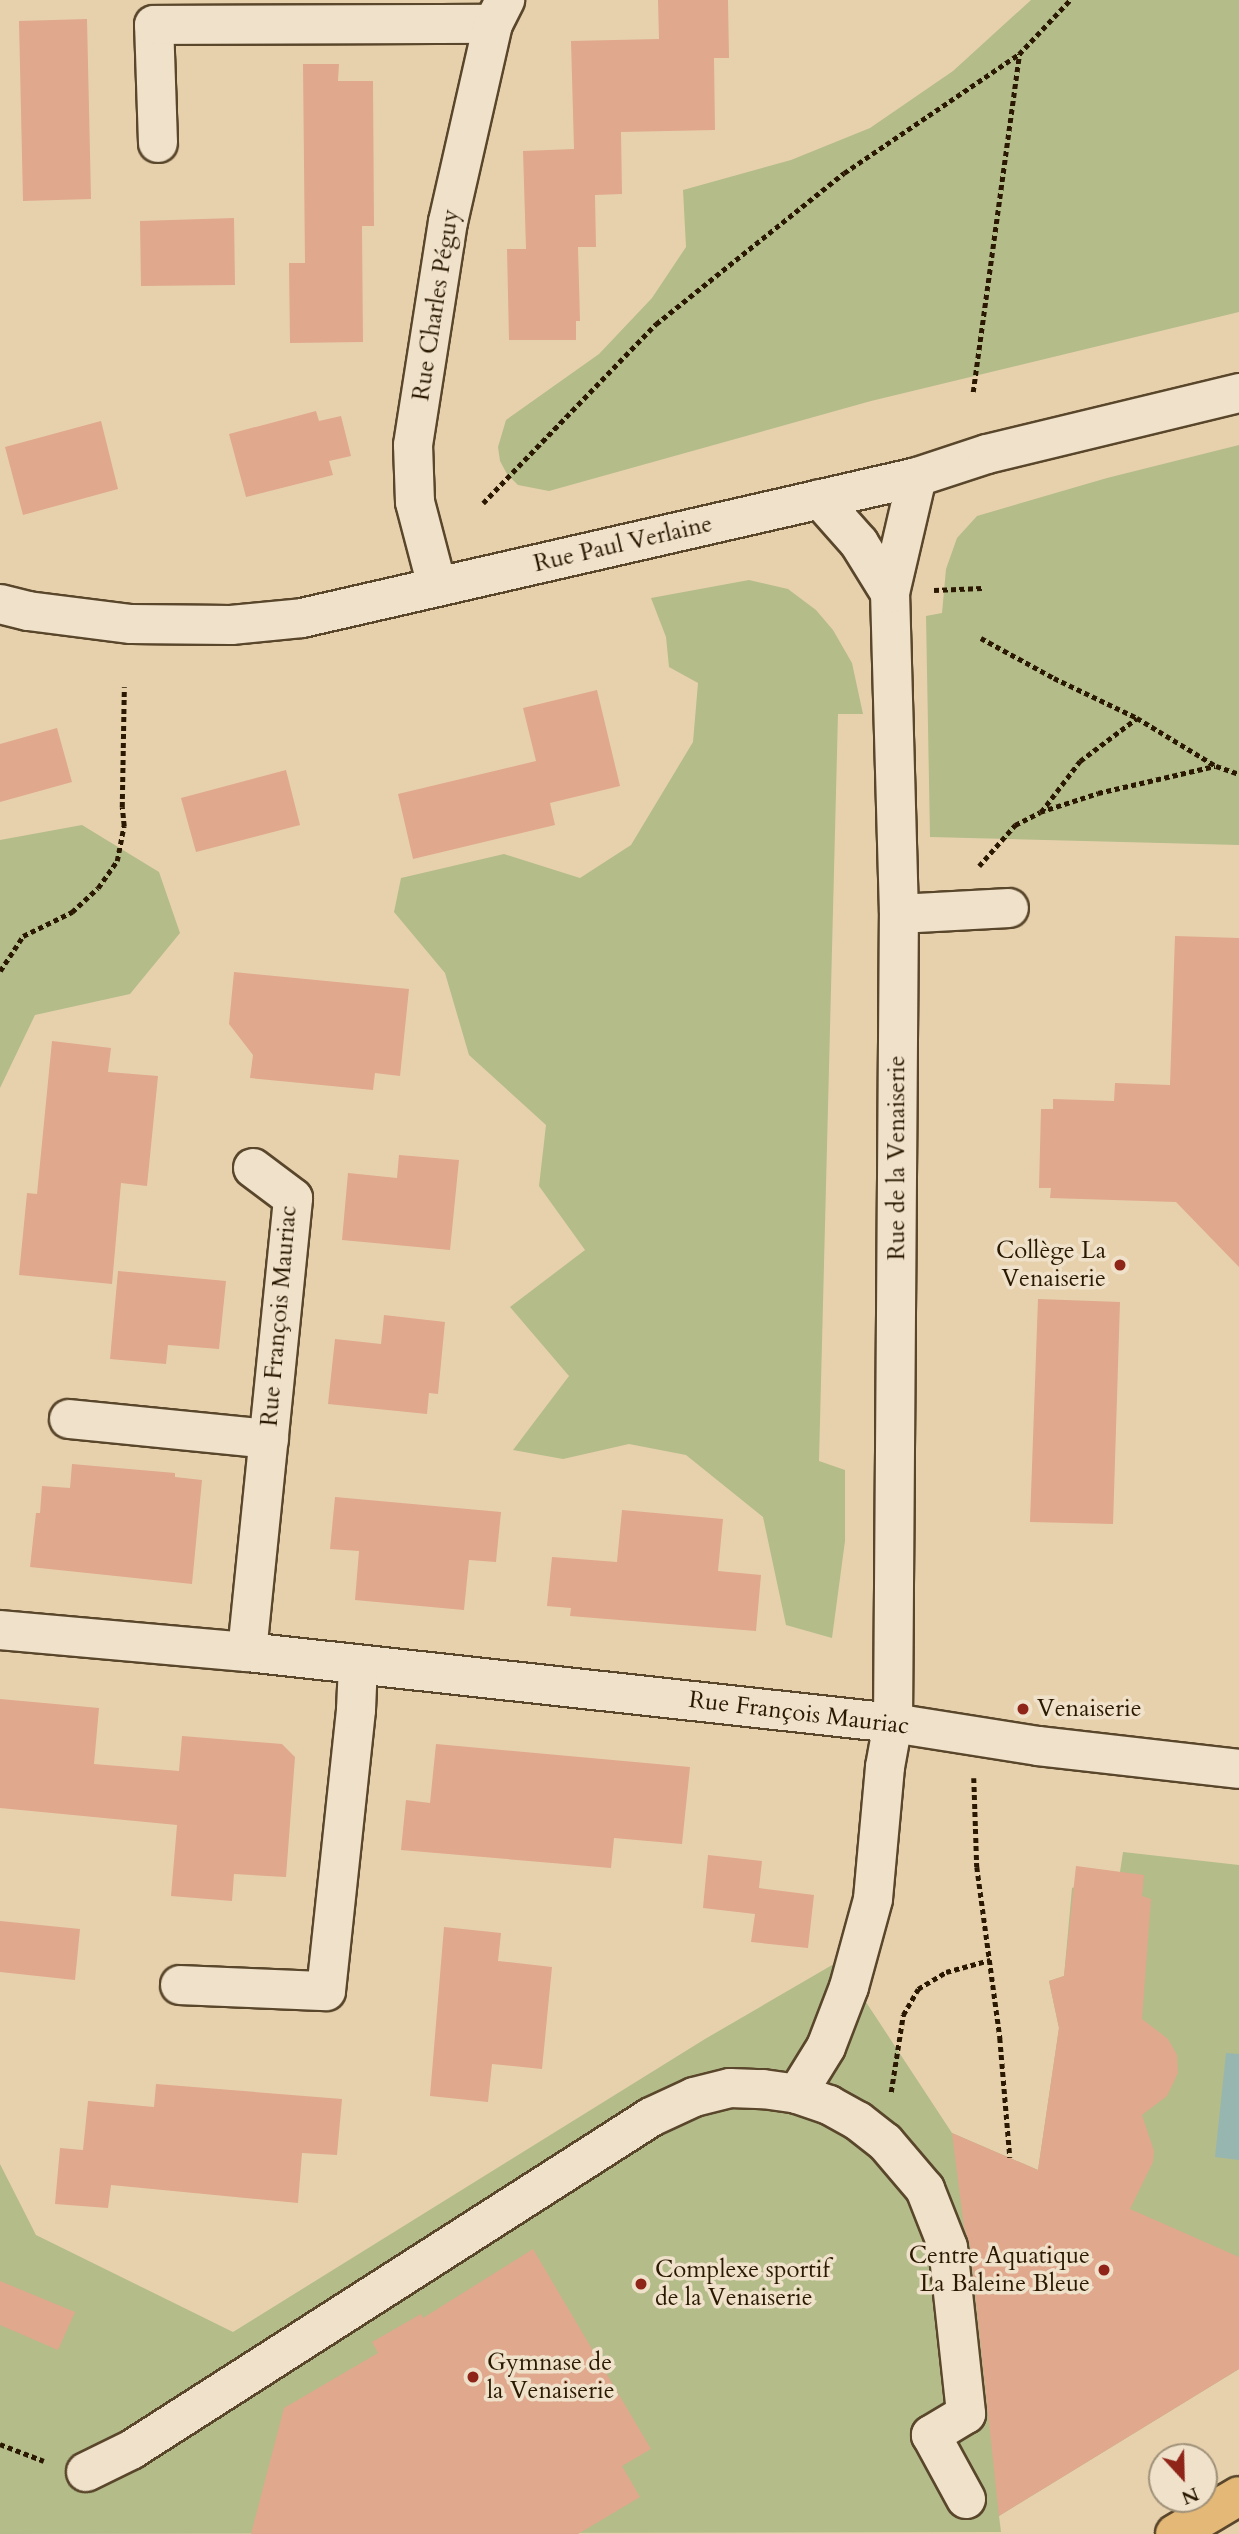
<!DOCTYPE html>
<meta charset="utf-8">
<style>
body{margin:0}
#map{position:relative;width:1239px;height:2534px;overflow:hidden;background:#e7d1ad;font-family:Cardo,serif}
div>[style]{position:absolute}
.green>*{inset:0;background:#b4bc8a}
.water>*{inset:0;background:#98b6b0}
.building>*{inset:0;background:#e0a88d}
.path>*{height:4.5px;margin-top:-2.25px;transform-origin:0;background:repeating-linear-gradient(90deg,#2a1800 0 5px,transparent 0 8.5px)}
.roads{filter:drop-shadow(2px 0 #59462b) drop-shadow(-2px 0 #59462b) drop-shadow(0 2px #59462b) drop-shadow(0 -2px #59462b)}
.minor>*{height:38px;margin:-19px;padding:0 19px;transform-origin:19px;border-radius:19px;background:#efe1ca}
.major>*{height:38px;margin:-19px;padding:0 19px;transform-origin:19px;border-radius:19px;background:#e4b876}
.dots>*{width:19px;height:19px;translate:-50% -50%;box-sizing:border-box;border:4px solid #efe1ca;border-radius:50%}
span{translate:-50% -50%;white-space:nowrap;text-align:center;line-height:1.15;-webkit-text-stroke:7px #efe1ca;paint-order:stroke}
.street-label{font-size:24px;color:#2a1800}
.poi-label{font-size:24px;color:#2a1800}
.right{translate:-100% -50%;text-align:right}
.left{translate:0 -50%;text-align:left}
.north{position:absolute;left:1148px;top:2443px;width:70px;height:70px;box-sizing:border-box;background:#efe1ca;border:2px solid #a09179;border-radius:50%;rotate:158deg;font-size:19px;font-weight:700;line-height:28px;text-align:center;color:#2a1800}
.north::after{content:'';display:block;margin:auto;width:24px;height:32px;background:#8f2418;clip-path:polygon(50% 0,100% 100%,50% 72%,0 100%)}
</style>
<div id="map">
<div class="green">
<div style="clip-path:polygon(1031px 0,1239px 0,1239px 312px,871px 401px,549px 491px,518px 485px,507px 474px,500px 461px,498px 447px,506px 420px,599px 354px,652px 298px,686px 247px,683px 190px,791px 160px,870px 128px,953px 71px)"></div>
<div style="clip-path:polygon(1239px 445px,1239px 845px,930px 837px,926px 616px,942px 613px,946px 569px,957px 538px,977px 516px,1107px 478px)"></div>
<div style="clip-path:polygon(749px 580px,788px 589px,816px 610px,833px 630px,852px 663px,863px 714px,838px 714px,819px 1461px,845px 1470px,845px 1541px,832px 1638px,786px 1625px,763px 1517px,686px 1455px,629px 1444px,563px 1459px,513px 1450px,569px 1376px,510px 1307px,585px 1250px,539px 1186px,546px 1125px,469px 1055px,445px 973px,394px 912px,401px 878px,504px 854px,580px 878px,631px 845px,693px 742px,698px 683px,669px 667px,666px 637px,651px 598px)"></div>
<div style="clip-path:polygon(82px 825px,159px 872px,180px 933px,130px 994px,35px 1015px,0 1088px,0 840px)"></div>
<div style="clip-path:polygon(1123px 1852px,1239px 1865px,1239px 2369px,999px 2516px,1001px 2532px,0 2534px,0 2164px,36px 2235px,233px 2332px,705px 2039px,839px 1961px,952px 2133px,1038px 2170px,1059px 2028px,1049px 1981px,1064px 1976px,1072px 1888px,1120px 1872px)"></div>
</div>
<div class="water">
<div style="clip-path:polygon(1226px 2053px,1239px 2054px,1239px 2160px,1215px 2157px)"></div>
</div>
<div class="building">
<div style="clip-path:polygon(658px 0,728px 0,729px 58px,714px 58px,715px 130px,621px 132px,622px 194px,595px 195px,596px 247px,578px 247px,580px 321px,576px 321px,576px 340px,509px 340px,507px 249px,526px 249px,523px 151px,574px 149px,571px 41px,659px 39px)"></div>
<div style="clip-path:polygon(87px 19px,91px 199px,23px 201px,19px 21px)"></div>
<div style="clip-path:polygon(303px 64px,339px 64px,338px 81px,373px 81px,374px 226px,362px 226px,363px 342px,290px 343px,289px 263px,305px 263px)"></div>
<div style="clip-path:polygon(234px 218px,235px 285px,141px 286px,140px 221px)"></div>
<div style="clip-path:polygon(316px 411px,319px 421px,341px 416px,351px 456px,329px 461px,333px 475px,246px 497px,229px 434px)"></div>
<div style="clip-path:polygon(101px 421px,118px 489px,23px 515px,5px 447px)"></div>
<div style="clip-path:polygon(597px 690px,620px 786px,550px 803px,555px 825px,413px 859px,398px 794px,536px 761px,523px 708px)"></div>
<div style="clip-path:polygon(57px 728px,72px 782px,0 802px,0 744px)"></div>
<div style="clip-path:polygon(286px 770px,300px 825px,196px 852px,181px 798px)"></div>
<div style="clip-path:polygon(1175px 936px,1239px 938px,1239px 1267px,1176px 1202px,1050px 1198px,1051px 1188px,1039px 1188px,1041px 1109px,1053px 1109px,1053px 1099px,1114px 1101px,1115px 1083px,1170px 1085px)"></div>
<div style="clip-path:polygon(234px 972px,409px 989px,400px 1076px,375px 1073px,373px 1090px,250px 1078px,253px 1055px,229px 1024px)"></div>
<div style="clip-path:polygon(52px 1041px,111px 1048px,108px 1072px,158px 1076px,147px 1186px,121px 1183px,112px 1284px,19px 1275px,27px 1193px,37px 1194px)"></div>
<div style="clip-path:polygon(399px 1155px,459px 1160px,450px 1250px,342px 1240px,348px 1173px,397px 1178px)"></div>
<div style="clip-path:polygon(118px 1271px,226px 1281px,219px 1349px,168px 1345px,166px 1364px,110px 1359px)"></div>
<div style="clip-path:polygon(1038px 1299px,1120px 1302px,1113px 1524px,1030px 1522px)"></div>
<div style="clip-path:polygon(384px 1315px,445px 1322px,438px 1394px,429px 1393px,427px 1414px,328px 1404px,335px 1339px,381px 1344px)"></div>
<div style="clip-path:polygon(72px 1464px,175px 1473px,175px 1477px,202px 1480px,192px 1584px,30px 1567px,36px 1513px,40px 1513px,42px 1486px,70px 1488px)"></div>
<div style="clip-path:polygon(335px 1497px,501px 1512px,496px 1562px,469px 1560px,464px 1610px,355px 1600px,359px 1551px,330px 1549px)"></div>
<div style="clip-path:polygon(622px 1510px,723px 1519px,718px 1571px,761px 1575px,756px 1631px,570px 1616px,571px 1608px,547px 1606px,552px 1557px,617px 1562px)"></div>
<div style="clip-path:polygon(0 1699px,99px 1708px,94px 1764px,179px 1771px,182px 1736px,282px 1744px,295px 1757px,286px 1877px,234px 1874px,232px 1901px,171px 1896px,177px 1825px,0 1808px)"></div>
<div style="clip-path:polygon(436px 1744px,690px 1767px,682px 1844px,614px 1838px,611px 1868px,401px 1850px,406px 1800px,430px 1803px)"></div>
<div style="clip-path:polygon(708px 1855px,762px 1861px,759px 1888px,814px 1895px,808px 1948px,751px 1942px,755px 1914px,703px 1908px)"></div>
<div style="clip-path:polygon(1076px 1866px,1144px 1875px,1142px 1896px,1151px 1899px,1142px 2019px,1168px 2039px,1177px 2055px,1178px 2073px,1167px 2096px,1142px 2115px,1154px 2151px,1153px 2162px,1130px 2209px,1239px 2257px,1239px 2369px,999px 2516px,970px 2245px,964px 2227px,952px 2133px,1038px 2170px,1059px 2028px,1049px 1981px,1064px 1976px)"></div>
<div style="clip-path:polygon(0 1921px,80px 1929px,75px 1980px,0 1972px)"></div>
<div style="clip-path:polygon(444px 1927px,501px 1933px,498px 1961px,552px 1967px,542px 2069px,492px 2064px,488px 2102px,430px 2096px)"></div>
<div style="clip-path:polygon(156px 2084px,342px 2099px,337px 2155px,302px 2153px,298px 2203px,111px 2185px,108px 2208px,55px 2204px,60px 2148px,83px 2150px,88px 2101px,154px 2107px)"></div>
<div style="clip-path:polygon(533px 2249px,651px 2449px,622px 2466px,640px 2497px,578px 2534px,251px 2534px,284px 2408px,378px 2353px,372px 2342px,421px 2314px,423px 2318px)"></div>
<div style="clip-path:polygon(0 2281px,75px 2312px,58px 2350px,0 2325px)"></div>
</div>
<div class="path">
<div style="left:973px;top:392px;width:341px;rotate:-82.2deg"></div>
<div style="left:1019px;top:54px;width:74px;rotate:-46.6deg"></div>
<div style="left:483px;top:503px;width:249px;rotate:-46deg"></div>
<div style="left:656px;top:324px;width:241px;rotate:-38.8deg"></div>
<div style="left:844px;top:173px;width:212px;rotate:-34.2deg"></div>
<div style="left:934px;top:590px;width:48px;rotate:-2.4deg"></div>
<div style="left:981px;top:638px;width:83px;rotate:28.7deg"></div>
<div style="left:1054px;top:678px;width:92px;rotate:25.7deg"></div>
<div style="left:1137px;top:718px;width:92px;rotate:31.3deg"></div>
<div style="left:1216px;top:766px;width:24px;rotate:19deg"></div>
<div style="left:1041px;top:812px;width:64px;rotate:-52.6deg"></div>
<div style="left:1080px;top:761px;width:71px;rotate:-37deg"></div>
<div style="left:979px;top:866px;width:55px;rotate:-48.7deg"></div>
<div style="left:1015px;top:825px;width:28px;rotate:-27deg"></div>
<div style="left:1040px;top:812px;width:61px;rotate:-18.1deg"></div>
<div style="left:1098px;top:793px;width:120px;rotate:-13deg"></div>
<div style="left:0;top:971px;width:42px;rotate:-56.7deg"></div>
<div style="left:23px;top:936px;width:55px;rotate:-26.1deg"></div>
<div style="left:72px;top:912px;width:35px;rotate:-43deg"></div>
<div style="left:98px;top:888px;width:33px;rotate:-55deg"></div>
<div style="left:117px;top:861px;width:36px;rotate:-79deg"></div>
<div style="left:124px;top:826px;width:19px;rotate:-96deg"></div>
<div style="left:122px;top:807px;width:120px;rotate:-89deg"></div>
<div style="left:974px;top:1778px;width:89px;rotate:88.1deg"></div>
<div style="left:977px;top:1867px;width:173px;rotate:82.3deg"></div>
<div style="left:1000px;top:2038px;width:120px;rotate:85.2deg"></div>
<div style="left:891px;top:2092px;width:78px;rotate:-81.1deg"></div>
<div style="left:903px;top:2015px;width:30px;rotate:-60deg"></div>
<div style="left:918px;top:1989px;width:33px;rotate:-31deg"></div>
<div style="left:946px;top:1972px;width:46px;rotate:-15.3deg"></div>
<div style="left:0;top:2444px;width:47px;rotate:21.1deg"></div>
</div>
<div class="roads">
<div class="minor">
<div style="left:158px;top:143px;width:118px;rotate:-91.9deg"></div>
<div style="left:154px;top:25px;width:339px;rotate:-0.2deg"></div>
<div style="left:820px;top:499px;width:59px;rotate:48.4deg"></div>
<div style="left:859px;top:543px;width:59px;rotate:58.2deg"></div>
<div style="left:437px;top:586px;width:87px;rotate:-104.7deg"></div>
<div style="left:415px;top:502px;width:57px;rotate:-92deg"></div>
<div style="left:413px;top:445px;width:226px;rotate:-81.1deg"></div>
<div style="left:448px;top:222px;width:203px;rotate:-77.2deg"></div>
<div style="left:493px;top:24px;width:27px;rotate:-63deg"></div>
<div style="left:0;top:604px;width:29px;rotate:14deg"></div>
<div style="left:28px;top:611px;width:104px;rotate:7.2deg"></div>
<div style="left:131px;top:624px;width:100px;rotate:0.6deg"></div>
<div style="left:231px;top:625px;width:71px;rotate:-5.6deg"></div>
<div style="left:302px;top:618px;width:631px;rotate:-12.91deg"></div>
<div style="left:917px;top:477px;width:74px;rotate:-18.2deg"></div>
<div style="left:987px;top:454px;width:259px;rotate:-13.6deg"></div>
<div style="left:899px;top:914px;width:110px;rotate:-3.1deg"></div>
<div style="left:69px;top:1419px;width:201px;rotate:5.7deg"></div>
<div style="left:0;top:1630px;width:248px;rotate:5.1deg"></div>
<div style="left:247px;top:1652px;width:650px;rotate:6.27deg"></div>
<div style="left:893px;top:1723px;width:147px;rotate:9deg"></div>
<div style="left:1038px;top:1746px;width:202px;rotate:6.5deg"></div>
<div style="left:247px;top:1652px;width:456px;rotate:-84.2deg"></div>
<div style="left:293px;top:1198px;width:50px;rotate:-143.1deg"></div>
<div style="left:180px;top:1985px;width:146px;rotate:2.4deg"></div>
<div style="left:326px;top:1991px;width:283px;rotate:-83.9deg"></div>
<div style="left:356px;top:1710px;width:45px;rotate:-87.5deg"></div>
<div style="left:797px;top:2094px;width:55px;rotate:-58.3deg"></div>
<div style="left:826px;top:2047px;width:64px;rotate:-69deg"></div>
<div style="left:849px;top:1987px;width:91px;rotate:-74.7deg"></div>
<div style="left:873px;top:1899px;width:133px;rotate:-84.8deg"></div>
<div style="left:885px;top:1767px;width:45px;rotate:-79.7deg"></div>
<div style="left:893px;top:1723px;width:809px;rotate:-89.58deg"></div>
<div style="left:899px;top:914px;width:321px;rotate:-91.6deg"></div>
<div style="left:890px;top:593px;width:119px;rotate:-76.9deg"></div>
<div style="left:86px;top:2472px;width:50px;rotate:-26.1deg"></div>
<div style="left:131px;top:2450px;width:617px;rotate:-32.63deg"></div>
<div style="left:651px;top:2117px;width:47px;rotate:-24.9deg"></div>
<div style="left:694px;top:2097px;width:37px;rotate:-14deg"></div>
<div style="left:730px;top:2088px;width:33px;rotate:2deg"></div>
<div style="left:763px;top:2089px;width:34px;rotate:8deg"></div>
<div style="left:797px;top:2094px;width:34px;rotate:19deg"></div>
<div style="left:829px;top:2105px;width:33px;rotate:29deg"></div>
<div style="left:858px;top:2121px;width:34px;rotate:38deg"></div>
<div style="left:885px;top:2142px;width:62px;rotate:49.6deg"></div>
<div style="left:925px;top:2189px;width:62px;rotate:68.4deg"></div>
<div style="left:948px;top:2247px;width:168px;rotate:83.8deg"></div>
<div style="left:966px;top:2414px;width:41px;rotate:149deg"></div>
<div style="left:931px;top:2435px;width:73px;rotate:61.3deg"></div>
</div>
<div class="major">
<div style="left:1175px;top:2534px;width:74px;rotate:-30.7deg"></div>
</div>
</div>
<div class="dots">
<div style="left:1120px;top:1265px;background:#8f2418"></div>
<div style="left:1023px;top:1709px;background:#8f2418"></div>
<div style="left:1104px;top:2270px;background:#8f2418"></div>
<div style="left:641px;top:2284px;background:#8f2418"></div>
<div style="left:473px;top:2377px;background:#8f2418"></div>
</div>
<div class="street-label">
<span style="left:436px;top:305px;rotate:-81deg">Rue Charles Péguy</span>
<span style="left:623px;top:544px;rotate:-13deg">Rue Paul Verlaine</span>
<span style="left:897px;top:1158px;rotate:-90deg">Rue de la Venaiserie</span>
<span style="left:279px;top:1316px;rotate:-85deg">Rue François Mauriac</span>
<span style="left:799px;top:1713px;rotate:7deg">Rue François Mauriac</span>
</div>
<div class="poi-label">
<span class="right" style="left:1106px;top:1265px">Collège La<br>Venaiserie</span>
<span class="left" style="left:1037px;top:1709px">Venaiserie</span>
<span class="right" style="left:1090px;top:2270px">Centre Aquatique<br>La Baleine Bleue</span>
<span class="left" style="left:655px;top:2284px">Complexe sportif<br>de la Venaiserie</span>
<span class="left" style="left:487px;top:2377px">Gymnase de<br>la Venaiserie</span>
</div>
<div class="north">N</div>
</div>
